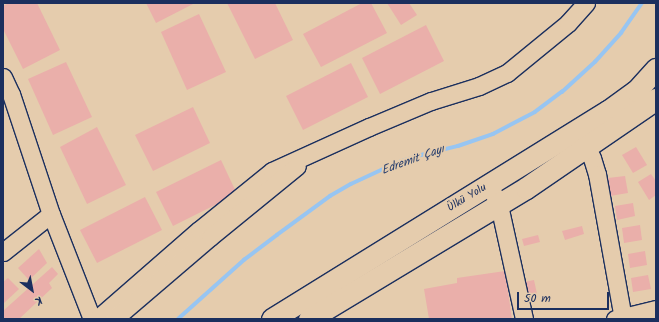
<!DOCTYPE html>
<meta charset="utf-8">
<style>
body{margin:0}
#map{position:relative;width:659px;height:322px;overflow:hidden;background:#e5ccad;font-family:Kalam,sans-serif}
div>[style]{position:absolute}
.stream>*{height:3.5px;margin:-1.75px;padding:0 1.75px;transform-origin:1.75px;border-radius:1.75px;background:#97c5f2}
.building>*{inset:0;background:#eaafaa}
.roads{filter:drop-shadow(1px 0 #1b2f5e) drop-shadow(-1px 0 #1b2f5e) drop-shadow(0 1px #1b2f5e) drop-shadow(0 -1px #1b2f5e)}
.minor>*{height:17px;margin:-8.5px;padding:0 8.5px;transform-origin:8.5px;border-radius:8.5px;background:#e5ccad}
.major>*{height:21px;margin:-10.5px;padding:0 10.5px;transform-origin:10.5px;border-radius:10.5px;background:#e5ccad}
span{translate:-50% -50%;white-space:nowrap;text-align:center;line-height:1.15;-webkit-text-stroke:4px #e5ccad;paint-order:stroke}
.street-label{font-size:11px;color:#1b2f5e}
.water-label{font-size:12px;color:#273e6d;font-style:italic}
.frame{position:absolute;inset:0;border:4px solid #1b2f5e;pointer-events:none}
.north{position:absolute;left:12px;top:270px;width:40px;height:40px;-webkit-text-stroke:3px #e5ccad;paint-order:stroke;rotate:148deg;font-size:11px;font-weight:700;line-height:16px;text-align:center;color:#1b2f5e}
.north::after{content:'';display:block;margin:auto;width:14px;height:18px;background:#1b2f5e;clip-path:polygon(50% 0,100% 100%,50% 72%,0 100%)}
.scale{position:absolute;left:517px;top:292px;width:92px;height:18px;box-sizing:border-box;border:2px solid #1b2f5e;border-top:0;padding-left:5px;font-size:12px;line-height:14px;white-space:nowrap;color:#1b2f5e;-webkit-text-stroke:3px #e5ccad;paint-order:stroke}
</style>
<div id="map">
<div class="stream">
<div style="left:178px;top:319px;width:89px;rotate:-41.8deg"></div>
<div style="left:244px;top:260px;width:41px;rotate:-37.1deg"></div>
<div style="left:277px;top:235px;width:66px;rotate:-36.3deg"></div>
<div style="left:330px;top:196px;width:24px;rotate:-30deg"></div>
<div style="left:351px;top:184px;width:47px;rotate:-24.9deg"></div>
<div style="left:394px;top:164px;width:24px;rotate:-19deg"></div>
<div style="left:417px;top:156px;width:42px;rotate:-13.7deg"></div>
<div style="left:458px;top:146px;width:37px;rotate:-19deg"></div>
<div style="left:493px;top:134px;width:47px;rotate:-27.6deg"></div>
<div style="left:535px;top:112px;width:34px;rotate:-37deg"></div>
<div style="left:562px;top:92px;width:45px;rotate:-42.3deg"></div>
<div style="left:595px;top:62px;width:39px;rotate:-48deg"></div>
<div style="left:621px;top:33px;width:37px;rotate:-55deg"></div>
</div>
<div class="building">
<div style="clip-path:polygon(9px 3px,37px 3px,60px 50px,23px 69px,3px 29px,3px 6px)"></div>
<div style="clip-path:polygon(146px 3px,195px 3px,156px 23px)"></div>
<div style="clip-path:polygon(227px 3px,275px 3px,293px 40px,255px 59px)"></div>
<div style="clip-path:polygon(362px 3px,371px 3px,387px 33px,321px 67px,303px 34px)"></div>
<div style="clip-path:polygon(387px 3px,409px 3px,417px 15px,401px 25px)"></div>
<div style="clip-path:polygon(199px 14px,226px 72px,187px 90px,161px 32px)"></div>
<div style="clip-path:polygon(426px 25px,444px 61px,380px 94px,362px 58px)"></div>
<div style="clip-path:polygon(66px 62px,92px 117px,53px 135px,28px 79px)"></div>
<div style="clip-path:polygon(351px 63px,368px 97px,303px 130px,286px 96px)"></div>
<div style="clip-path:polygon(193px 107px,210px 143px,153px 171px,135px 135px)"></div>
<div style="clip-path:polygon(97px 127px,126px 185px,87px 204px,60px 147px)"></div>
<div style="clip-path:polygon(636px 147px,647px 165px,633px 173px,622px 155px)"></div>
<div style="clip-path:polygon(221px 160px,237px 194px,173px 226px,156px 192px)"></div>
<div style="clip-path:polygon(651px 174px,656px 181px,656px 195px,649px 200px,638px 182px)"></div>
<div style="clip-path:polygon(625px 176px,628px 193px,610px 196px,608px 178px)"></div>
<div style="clip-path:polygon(145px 197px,162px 230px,97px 263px,80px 230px)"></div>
<div style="clip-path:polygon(633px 203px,635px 216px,617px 220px,615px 206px)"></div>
<div style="clip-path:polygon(640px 225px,642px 240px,624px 243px,622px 228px)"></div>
<div style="clip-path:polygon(582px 226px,584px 234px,565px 240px,562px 231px)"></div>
<div style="clip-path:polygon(538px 235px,540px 242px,524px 246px,522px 239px)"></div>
<div style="clip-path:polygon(39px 249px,47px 263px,29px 280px,18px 268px)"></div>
<div style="clip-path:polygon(645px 251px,647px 265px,630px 268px,628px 254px)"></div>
<div style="clip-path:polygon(52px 267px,58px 274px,49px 283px,52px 288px,19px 319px,3px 319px,3px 311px)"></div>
<div style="clip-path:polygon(505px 271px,512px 319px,429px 319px,424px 289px,457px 283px,457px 278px)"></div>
<div style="clip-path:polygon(648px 275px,651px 289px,633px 292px,631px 278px)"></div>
<div style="clip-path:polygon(8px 278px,19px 289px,3px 304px,3px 282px)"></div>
<div style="clip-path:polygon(534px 280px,537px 294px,527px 296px,524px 282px)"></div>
</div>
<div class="roads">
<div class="minor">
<div style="left:3px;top:77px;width:19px;rotate:65deg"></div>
<div style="left:11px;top:94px;width:126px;rotate:71.6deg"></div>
<div style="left:51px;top:214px;width:113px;rotate:68.7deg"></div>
<div style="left:587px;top:147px;width:12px;rotate:66deg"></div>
<div style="left:592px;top:158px;width:17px;rotate:73deg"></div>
<div style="left:597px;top:174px;width:147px;rotate:79.8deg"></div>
<div style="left:489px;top:185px;width:22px;rotate:63deg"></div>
<div style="left:499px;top:205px;width:117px;rotate:77.6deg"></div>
<div style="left:3px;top:252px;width:61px;rotate:-38.4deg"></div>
<div style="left:97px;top:319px;width:135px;rotate:-41.1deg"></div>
<div style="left:199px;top:230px;width:94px;rotate:-38.9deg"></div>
<div style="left:272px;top:171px;width:107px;rotate:-24.4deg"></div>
<div style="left:369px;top:127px;width:67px;rotate:-22.8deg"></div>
<div style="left:431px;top:101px;width:50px;rotate:-17.4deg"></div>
<div style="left:479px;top:86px;width:31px;rotate:-25deg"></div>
<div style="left:507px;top:73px;width:79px;rotate:-39.3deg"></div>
<div style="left:568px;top:23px;width:27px;rotate:-48deg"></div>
<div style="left:114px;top:319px;width:126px;rotate:-40.5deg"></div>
<div style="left:210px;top:237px;width:112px;rotate:-39.2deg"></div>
<div style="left:615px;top:319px;width:42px;rotate:-13.7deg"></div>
</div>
<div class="major">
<div style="left:272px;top:319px;width:395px;rotate:-31.8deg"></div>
<div style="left:608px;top:111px;width:34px;rotate:-36deg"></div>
<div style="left:636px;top:91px;width:30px;rotate:-48deg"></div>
<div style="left:309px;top:319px;width:253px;rotate:-31.1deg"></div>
<div style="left:526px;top:188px;width:158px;rotate:-34.4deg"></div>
</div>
</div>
<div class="street-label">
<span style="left:467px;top:198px;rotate:-31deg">Ülkü Yolu</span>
</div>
<div class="water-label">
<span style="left:413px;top:160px;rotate:-20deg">Edremit Çayı</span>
</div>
<div class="frame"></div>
<div class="north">K</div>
<div class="scale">50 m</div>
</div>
